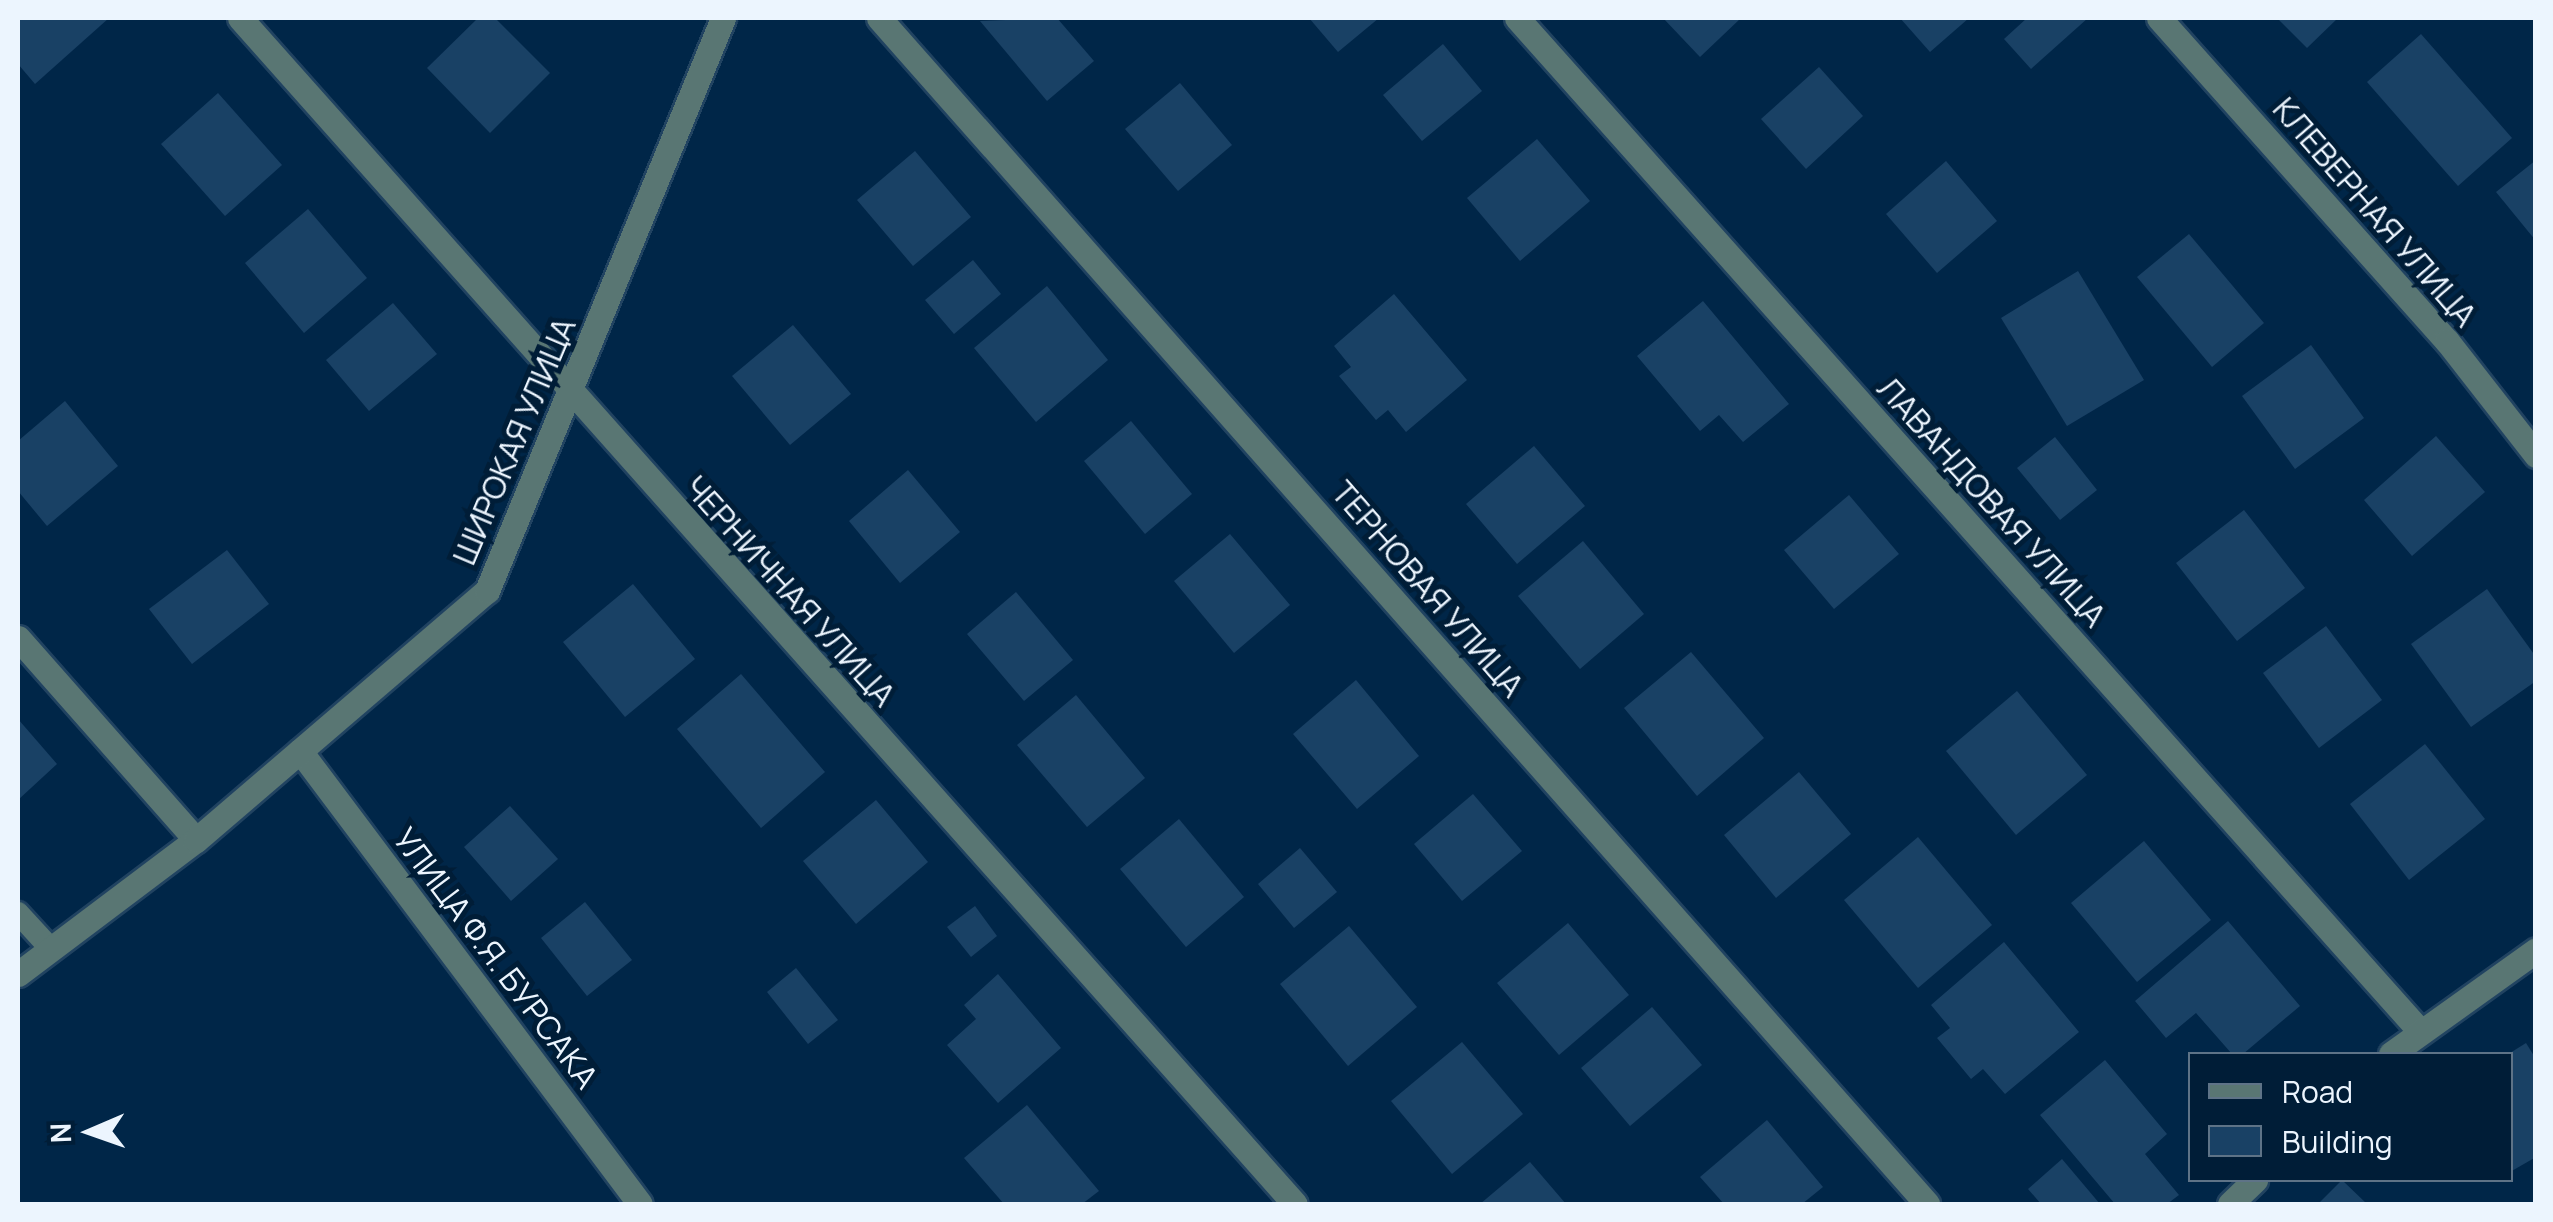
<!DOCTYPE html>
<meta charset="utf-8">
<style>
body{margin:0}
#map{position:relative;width:2553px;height:1222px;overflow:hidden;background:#002648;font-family:Manrope,sans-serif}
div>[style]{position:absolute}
.building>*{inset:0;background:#194165}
.roads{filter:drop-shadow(2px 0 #214361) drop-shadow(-2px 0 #214361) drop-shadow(0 2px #214361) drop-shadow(0 -2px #214361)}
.lane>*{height:22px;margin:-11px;padding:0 11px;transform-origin:11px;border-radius:11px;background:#597673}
.street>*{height:25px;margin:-12.5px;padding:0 12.5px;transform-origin:12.5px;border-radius:12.5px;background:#597673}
span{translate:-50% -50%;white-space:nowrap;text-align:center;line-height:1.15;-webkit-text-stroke:10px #001d37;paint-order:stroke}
.street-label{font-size:32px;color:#ecf5fe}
.frame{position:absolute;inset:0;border:20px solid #ecf5fe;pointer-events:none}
.legend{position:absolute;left:2188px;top:1052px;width:325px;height:130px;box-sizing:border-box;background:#001d37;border:2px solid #5e7387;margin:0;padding:12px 18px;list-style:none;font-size:30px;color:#ecf5fe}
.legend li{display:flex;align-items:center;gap:20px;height:50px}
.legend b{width:50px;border:2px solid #5e7387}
.north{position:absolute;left:40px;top:1082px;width:100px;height:100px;-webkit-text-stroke:8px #001d37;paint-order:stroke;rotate:268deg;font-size:28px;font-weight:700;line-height:40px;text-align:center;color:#ecf5fe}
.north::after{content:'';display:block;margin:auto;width:35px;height:45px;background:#ecf5fe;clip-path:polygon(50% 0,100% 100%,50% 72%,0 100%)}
</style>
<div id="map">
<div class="building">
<div style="clip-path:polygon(18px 18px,109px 18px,35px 84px,18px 64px)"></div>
<div style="clip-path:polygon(478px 18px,495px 18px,550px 73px,490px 133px,427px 68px)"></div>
<div style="clip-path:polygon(1057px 18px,1094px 61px,1047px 101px,980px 21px)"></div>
<div style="clip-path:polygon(1309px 18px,1379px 18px,1338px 52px)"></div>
<div style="clip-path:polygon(1663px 18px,1741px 18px,1700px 57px)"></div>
<div style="clip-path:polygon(1900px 18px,1969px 18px,1930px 52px)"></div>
<div style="clip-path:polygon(2027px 18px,2088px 18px,2031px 69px,2004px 39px)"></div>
<div style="clip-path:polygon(2277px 18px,2338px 18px,2307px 48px)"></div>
<div style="clip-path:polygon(2421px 34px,2512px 138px,2458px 186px,2367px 82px)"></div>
<div style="clip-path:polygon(1443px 44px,1482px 91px,1422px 141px,1383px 95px)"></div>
<div style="clip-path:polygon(1819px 67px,1863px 116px,1806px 169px,1761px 119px)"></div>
<div style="clip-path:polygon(1180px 83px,1232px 145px,1178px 191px,1125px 129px)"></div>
<div style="clip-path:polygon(218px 93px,282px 165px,225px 216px,161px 144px)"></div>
<div style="clip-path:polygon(1537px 139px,1590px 201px,1520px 261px,1467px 198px)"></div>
<div style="clip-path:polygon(915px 151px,971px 217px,913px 266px,857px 200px)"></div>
<div style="clip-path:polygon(2536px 160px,2536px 241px,2496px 192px)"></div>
<div style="clip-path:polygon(1946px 161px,1997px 221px,1937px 273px,1886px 214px)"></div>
<div style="clip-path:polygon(308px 209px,367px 278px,304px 333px,245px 263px)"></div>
<div style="clip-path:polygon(2189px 234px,2264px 323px,2212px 367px,2137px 277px)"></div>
<div style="clip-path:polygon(973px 260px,1001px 294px,954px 334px,925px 300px)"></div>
<div style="clip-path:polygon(2078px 271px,2144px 380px,2067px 426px,2001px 318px)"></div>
<div style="clip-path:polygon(1047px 286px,1108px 360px,1036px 422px,974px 348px)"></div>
<div style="clip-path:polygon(1394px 294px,1467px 380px,1406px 432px,1388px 410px,1376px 420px,1339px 376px,1351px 367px,1334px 346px)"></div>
<div style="clip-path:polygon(1703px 301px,1789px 404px,1743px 442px,1719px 415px,1700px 431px,1637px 356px)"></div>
<div style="clip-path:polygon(393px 303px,437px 354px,369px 411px,326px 360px)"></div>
<div style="clip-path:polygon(793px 325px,851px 394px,790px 445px,732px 376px)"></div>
<div style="clip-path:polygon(2311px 345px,2364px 418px,2295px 469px,2242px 396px)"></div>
<div style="clip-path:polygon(65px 401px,118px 466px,47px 526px,18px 491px,18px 441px)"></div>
<div style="clip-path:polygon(1131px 421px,1192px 494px,1145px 534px,1084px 461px)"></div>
<div style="clip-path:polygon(2436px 436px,2485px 492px,2412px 556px,2364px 500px)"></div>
<div style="clip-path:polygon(2055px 437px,2097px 490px,2060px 520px,2017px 468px)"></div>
<div style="clip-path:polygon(1534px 446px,1585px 506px,1517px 564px,1466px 504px)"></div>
<div style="clip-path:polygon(908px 470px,960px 532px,900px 583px,849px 521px)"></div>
<div style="clip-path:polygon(1849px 495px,1899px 554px,1834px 609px,1784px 550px)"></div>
<div style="clip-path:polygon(2244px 510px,2305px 588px,2237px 641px,2176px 563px)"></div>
<div style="clip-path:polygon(1230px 534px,1290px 605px,1234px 653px,1174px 581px)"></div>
<div style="clip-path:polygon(1583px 541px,1644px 614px,1580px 669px,1518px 596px)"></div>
<div style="clip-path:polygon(227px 550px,269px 604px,192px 664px,149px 609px)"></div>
<div style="clip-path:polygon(633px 584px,695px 659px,625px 717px,563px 642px)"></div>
<div style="clip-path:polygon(2487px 589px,2536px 657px,2536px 681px,2471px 727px,2411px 644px)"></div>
<div style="clip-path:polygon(1016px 592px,1073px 660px,1024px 701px,967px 634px)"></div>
<div style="clip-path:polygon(2326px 626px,2382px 700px,2319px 748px,2263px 673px)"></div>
<div style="clip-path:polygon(1691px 652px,1764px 738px,1697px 796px,1624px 708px)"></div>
<div style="clip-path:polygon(741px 674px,825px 772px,761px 828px,677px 729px)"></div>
<div style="clip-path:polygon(1356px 680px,1419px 756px,1357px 809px,1293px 734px)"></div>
<div style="clip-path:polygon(2017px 691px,2087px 775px,2016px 835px,1946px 751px)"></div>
<div style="clip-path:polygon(1076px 695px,1145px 778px,1087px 827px,1017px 745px)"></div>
<div style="clip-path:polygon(18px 719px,57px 764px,18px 800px)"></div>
<div style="clip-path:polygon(2425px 744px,2485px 819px,2409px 880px,2350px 804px)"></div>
<div style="clip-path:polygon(1799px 772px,1851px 834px,1776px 898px,1724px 835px)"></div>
<div style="clip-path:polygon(1473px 794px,1522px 851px,1462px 901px,1414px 844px)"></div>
<div style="clip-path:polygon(876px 800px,928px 862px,856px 924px,803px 861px)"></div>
<div style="clip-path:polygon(510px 806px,558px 859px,511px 901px,464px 847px)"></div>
<div style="clip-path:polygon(1179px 819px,1244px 897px,1186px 947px,1120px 869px)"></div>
<div style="clip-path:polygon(1918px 837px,1992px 925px,1918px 988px,1844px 900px)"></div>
<div style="clip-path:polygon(2144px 841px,2211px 920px,2137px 982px,2071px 903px)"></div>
<div style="clip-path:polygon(1300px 848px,1337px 892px,1294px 928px,1258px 884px)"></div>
<div style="clip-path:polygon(585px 902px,632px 960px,587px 996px,541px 938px)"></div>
<div style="clip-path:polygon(975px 906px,997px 936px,971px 957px,947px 927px)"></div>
<div style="clip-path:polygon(2228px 921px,2300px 1006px,2243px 1054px,2232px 1054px,2196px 1013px,2166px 1038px,2135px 1001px)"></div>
<div style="clip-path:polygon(1568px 923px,1629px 995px,1559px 1055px,1497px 983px)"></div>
<div style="clip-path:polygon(1349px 926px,1417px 1007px,1348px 1066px,1280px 984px)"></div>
<div style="clip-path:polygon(2004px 942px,2079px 1032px,2005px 1094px,1983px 1069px,1971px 1079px,1937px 1038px,1950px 1028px,1931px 1005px)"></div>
<div style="clip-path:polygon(796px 968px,838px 1020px,808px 1044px,767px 992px)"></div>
<div style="clip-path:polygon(998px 974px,1061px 1048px,998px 1103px,947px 1045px,976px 1019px,964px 1005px)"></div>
<div style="clip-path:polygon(1652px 1007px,1702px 1065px,1630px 1126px,1581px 1068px)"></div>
<div style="clip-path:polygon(1462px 1042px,1523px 1114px,1452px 1174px,1391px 1101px)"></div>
<div style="clip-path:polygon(2526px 1043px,2536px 1059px,2536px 1157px,2510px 1172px,2510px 1053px)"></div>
<div style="clip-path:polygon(2105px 1060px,2167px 1134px,2145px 1154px,2179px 1195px,2167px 1204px,2115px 1204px,2040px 1115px)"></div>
<div style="clip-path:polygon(1027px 1105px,1099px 1191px,1082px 1204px,1004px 1204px,964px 1158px)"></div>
<div style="clip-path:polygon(1767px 1120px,1823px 1187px,1802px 1204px,1724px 1204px,1700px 1177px)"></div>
<div style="clip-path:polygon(2062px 1159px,2100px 1204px,2041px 1204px,2028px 1189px)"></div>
<div style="clip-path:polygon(1530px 1162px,1566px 1204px,1480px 1204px)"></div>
<div style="clip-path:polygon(2342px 1180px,2367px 1204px,2318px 1204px)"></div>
</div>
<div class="roads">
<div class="lane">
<div style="left:18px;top:913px;width:49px;rotate:47.5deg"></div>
</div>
<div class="street">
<div style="left:240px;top:18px;width:1587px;rotate:48.35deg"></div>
<div style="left:879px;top:18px;width:1583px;rotate:48.53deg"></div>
<div style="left:1517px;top:18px;width:1354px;rotate:48.29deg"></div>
<div style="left:2159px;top:18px;width:433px;rotate:48.3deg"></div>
<div style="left:2447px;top:341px;width:145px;rotate:52deg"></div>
<div style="left:18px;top:638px;width:269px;rotate:48.6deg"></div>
<div style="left:300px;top:751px;width:566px;rotate:53.11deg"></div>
<div style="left:18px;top:974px;width:223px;rotate:-37deg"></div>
<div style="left:196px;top:840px;width:383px;rotate:-40.6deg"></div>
<div style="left:487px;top:591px;width:620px;rotate:-67.61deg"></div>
<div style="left:2391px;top:1054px;width:178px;rotate:-35.6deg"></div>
<div style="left:2230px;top:1204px;width:35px;rotate:-44deg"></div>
</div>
</div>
<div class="street-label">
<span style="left:2375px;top:212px;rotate:49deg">КЛЕВЕРНАЯ УЛИЦА</span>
<span style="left:514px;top:441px;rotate:-67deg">ШИРОКАЯ УЛИЦА</span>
<span style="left:1992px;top:502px;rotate:48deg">ЛАВАНДОВАЯ УЛИЦА</span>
<span style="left:1428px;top:589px;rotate:49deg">ТЕРНОВАЯ УЛИЦА</span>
<span style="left:790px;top:591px;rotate:48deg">ЧЕРНИЧНАЯ УЛИЦА</span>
<span style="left:496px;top:958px;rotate:53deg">УЛИЦА Ф.Я. БУРСАКА</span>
</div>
<div class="frame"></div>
<ul class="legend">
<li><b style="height:12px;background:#597673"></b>Road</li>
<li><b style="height:28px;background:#194165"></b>Building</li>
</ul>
<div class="north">N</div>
</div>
